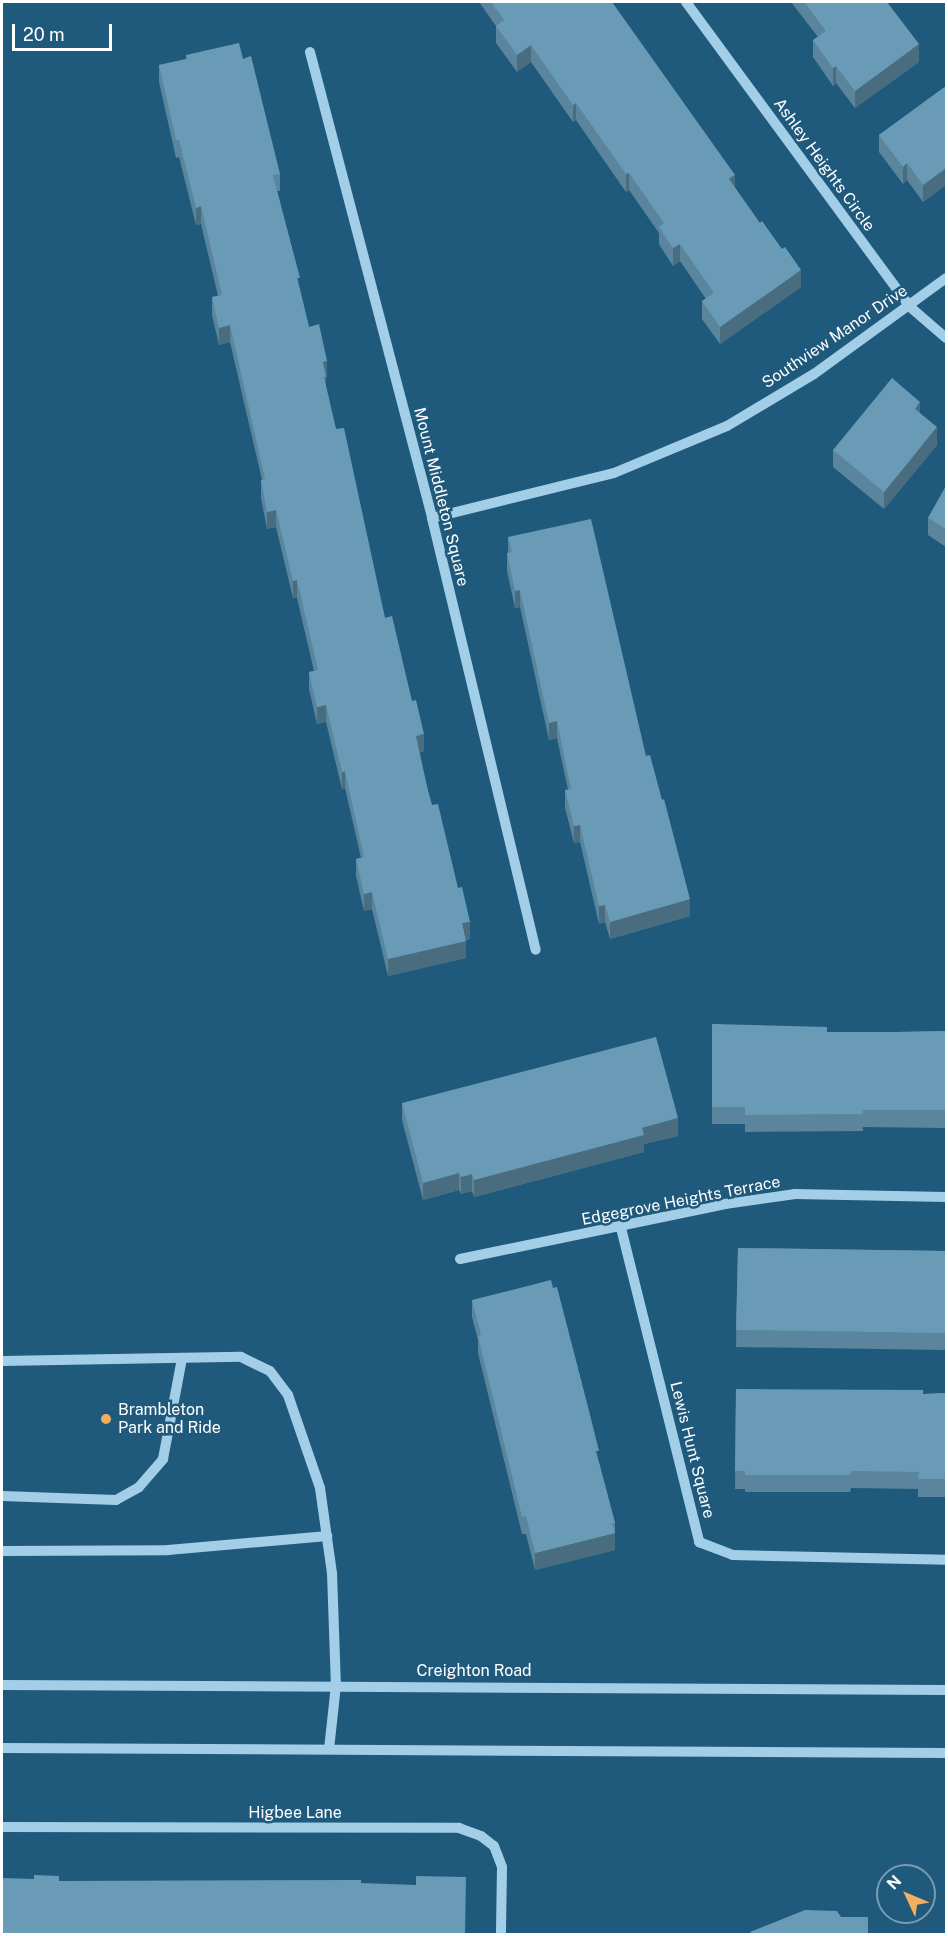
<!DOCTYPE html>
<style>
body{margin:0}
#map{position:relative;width:948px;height:1936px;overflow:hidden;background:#1f5a7d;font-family:"Public Sans",sans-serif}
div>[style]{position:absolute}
.minor>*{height:10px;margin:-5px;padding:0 5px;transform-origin:5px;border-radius:5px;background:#a2cfe7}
.wall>*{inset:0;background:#5a859d}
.shaded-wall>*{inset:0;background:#4a6c7f}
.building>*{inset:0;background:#699bb6}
.dots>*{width:16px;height:16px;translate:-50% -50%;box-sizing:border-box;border:3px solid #1f5a7d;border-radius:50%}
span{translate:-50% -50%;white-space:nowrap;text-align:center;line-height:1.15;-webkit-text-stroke:5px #1f5a7d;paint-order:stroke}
.street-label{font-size:16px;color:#fff}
.poi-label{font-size:16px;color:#fff}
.left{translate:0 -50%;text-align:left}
.frame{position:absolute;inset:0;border:3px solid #fff;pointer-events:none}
.north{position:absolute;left:876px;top:1864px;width:60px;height:60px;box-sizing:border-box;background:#1f5a7d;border:2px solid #799cb1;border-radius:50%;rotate:314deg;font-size:16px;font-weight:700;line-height:24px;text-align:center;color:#fff}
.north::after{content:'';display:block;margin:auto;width:21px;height:27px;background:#f4ae62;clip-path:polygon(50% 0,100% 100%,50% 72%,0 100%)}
.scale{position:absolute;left:12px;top:24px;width:100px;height:27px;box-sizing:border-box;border:3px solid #fff;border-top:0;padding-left:8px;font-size:18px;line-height:21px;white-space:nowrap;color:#fff;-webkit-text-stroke:4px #1f5a7d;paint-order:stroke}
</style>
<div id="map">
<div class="minor">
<div style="left:686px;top:2px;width:377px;rotate:53.7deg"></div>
<div style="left:909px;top:306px;width:49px;rotate:40.9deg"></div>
<div style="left:310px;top:52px;width:482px;rotate:75.3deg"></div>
<div style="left:432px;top:518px;width:444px;rotate:76.5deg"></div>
<div style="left:432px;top:518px;width:187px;rotate:-13.9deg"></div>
<div style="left:614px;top:473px;width:122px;rotate:-22.6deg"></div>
<div style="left:727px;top:426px;width:101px;rotate:-30.9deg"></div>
<div style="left:814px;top:374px;width:163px;rotate:-36deg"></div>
<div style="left:621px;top:1228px;width:324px;rotate:76deg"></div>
<div style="left:699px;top:1542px;width:36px;rotate:21deg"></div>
<div style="left:733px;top:1555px;width:213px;rotate:1.3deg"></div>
<div style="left:460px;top:1259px;width:271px;rotate:-11.7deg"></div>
<div style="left:725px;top:1204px;width:71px;rotate:-8.1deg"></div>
<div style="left:795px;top:1194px;width:151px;rotate:1.1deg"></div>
<div style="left:2px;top:1361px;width:239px;rotate:-1deg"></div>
<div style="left:241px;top:1357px;width:32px;rotate:26deg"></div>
<div style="left:270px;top:1371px;width:30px;rotate:53deg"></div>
<div style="left:288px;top:1395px;width:98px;rotate:71deg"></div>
<div style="left:320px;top:1488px;width:86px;rotate:82deg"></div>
<div style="left:332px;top:1573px;width:112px;rotate:88deg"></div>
<div style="left:336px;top:1685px;width:64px;rotate:96.2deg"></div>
<div style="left:2px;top:1496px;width:114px;rotate:2deg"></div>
<div style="left:116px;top:1500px;width:26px;rotate:-29deg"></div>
<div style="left:139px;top:1487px;width:37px;rotate:-49deg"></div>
<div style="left:163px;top:1459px;width:103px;rotate:-79.3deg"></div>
<div style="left:2px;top:1551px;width:166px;rotate:-0.3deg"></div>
<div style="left:168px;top:1550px;width:160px;rotate:-5deg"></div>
<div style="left:2px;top:1685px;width:944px;rotate:0.3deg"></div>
<div style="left:2px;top:1748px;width:944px;rotate:0.3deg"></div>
<div style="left:2px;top:1827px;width:457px;rotate:0.1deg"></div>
<div style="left:459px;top:1828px;width:23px;rotate:20deg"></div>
<div style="left:481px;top:1836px;width:16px;rotate:38deg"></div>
<div style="left:494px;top:1846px;width:22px;rotate:69deg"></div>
<div style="left:502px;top:1867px;width:67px;rotate:90.9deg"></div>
</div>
<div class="wall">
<div style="clip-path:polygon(479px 2px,612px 2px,801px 287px,720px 344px,702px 319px,702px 301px,706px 299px,680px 261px,673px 266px,659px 244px,659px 233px,629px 190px,626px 192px,576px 120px,573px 122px,531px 62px,517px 72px,496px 43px,496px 26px)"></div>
<div style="clip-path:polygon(791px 2px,887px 2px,919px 62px,855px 108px,836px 83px,833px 86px,813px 57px,813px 40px,818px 37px)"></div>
<div style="clip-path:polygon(186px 55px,243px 59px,280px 174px,280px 191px,277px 191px,309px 327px,327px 378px,326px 378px,326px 387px,336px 429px,385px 618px,424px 751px,419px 753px,428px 791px,470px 939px,466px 940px,466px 958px,388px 976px,372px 909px,364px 911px,356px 876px,356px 859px,361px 858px,345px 788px,342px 789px,326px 722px,317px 724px,309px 689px,309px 672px,314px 671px,297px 598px,293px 598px,276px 527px,267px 529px,261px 498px,261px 480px,262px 480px,230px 342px,219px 345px,212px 315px,212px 297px,218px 296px,201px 224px,196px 225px,179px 157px,176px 158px,159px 82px,159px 65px,186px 59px)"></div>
<div style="clip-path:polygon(946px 86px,946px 185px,923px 202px,907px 180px,903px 184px,879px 152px,879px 135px)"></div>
<div style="clip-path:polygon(937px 445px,884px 509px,833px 467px,833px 450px)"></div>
<div style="clip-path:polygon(946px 486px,946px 547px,928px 535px,928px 518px)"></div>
<div style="clip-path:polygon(508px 537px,646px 756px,690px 916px,610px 939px,605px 922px,599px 924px,580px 842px,574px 843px,565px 808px,565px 790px,568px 790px,557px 738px,549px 740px,520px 607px,515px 608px,507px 571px,507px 553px,508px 553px)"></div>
<div style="clip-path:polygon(712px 1024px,827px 1032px,897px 1032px,946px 1031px,946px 1128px,863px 1127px,863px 1131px,745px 1132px,745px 1124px,712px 1124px)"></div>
<div style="clip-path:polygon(402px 1103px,678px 1136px,644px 1144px,644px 1152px,474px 1197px,472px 1191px,461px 1194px,459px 1190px,423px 1200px,402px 1120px)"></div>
<div style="clip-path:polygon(738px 1248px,946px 1251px,946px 1350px,736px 1347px)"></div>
<div style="clip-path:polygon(472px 1300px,599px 1462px,615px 1523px,615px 1550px,535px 1570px,526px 1534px,522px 1534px,478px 1353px,478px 1340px,472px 1317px)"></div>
<div style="clip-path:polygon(736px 1389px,923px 1394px,946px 1393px,946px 1497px,918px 1497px,918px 1489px,851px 1488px,850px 1492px,745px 1492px,745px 1489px,735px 1489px)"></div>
</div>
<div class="shaded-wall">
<div style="clip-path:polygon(919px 44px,919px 62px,855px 108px,855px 91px)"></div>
<div style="clip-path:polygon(531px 45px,531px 62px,517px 72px,517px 55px)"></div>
<div style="clip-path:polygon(836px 66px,836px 83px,833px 86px,833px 68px)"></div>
<div style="clip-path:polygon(576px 103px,576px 120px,573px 122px,573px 105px)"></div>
<div style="clip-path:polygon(907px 163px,907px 180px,903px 184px,903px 167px)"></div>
<div style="clip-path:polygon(946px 168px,946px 185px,923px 202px,923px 185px)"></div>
<div style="clip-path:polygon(629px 173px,629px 190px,626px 192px,626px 174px)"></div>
<div style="clip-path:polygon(735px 175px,735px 192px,729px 179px)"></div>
<div style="clip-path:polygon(201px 206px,201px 224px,196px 225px,196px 208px)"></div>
<div style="clip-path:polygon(680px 244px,680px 261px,673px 266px,673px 248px)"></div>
<div style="clip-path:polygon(801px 270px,801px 287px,720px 344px,720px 327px)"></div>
<div style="clip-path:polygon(230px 325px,230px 342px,219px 345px,219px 328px)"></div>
<div style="clip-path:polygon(327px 361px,327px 378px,326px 378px,326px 394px,323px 362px)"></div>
<div style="clip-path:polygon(920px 402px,920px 419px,915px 409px)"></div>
<div style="clip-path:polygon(937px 427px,937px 445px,884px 509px,884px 492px)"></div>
<div style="clip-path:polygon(276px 510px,276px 527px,267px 529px,267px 512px)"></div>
<div style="clip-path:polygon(297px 580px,297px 598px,293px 598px,293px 581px)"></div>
<div style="clip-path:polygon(520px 590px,520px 607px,515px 608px,515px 591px)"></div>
<div style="clip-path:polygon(326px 705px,326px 722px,317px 724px,317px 707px)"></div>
<div style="clip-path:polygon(557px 721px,557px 738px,549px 740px,549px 723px)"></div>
<div style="clip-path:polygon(424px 734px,424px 751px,416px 753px,416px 736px)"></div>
<div style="clip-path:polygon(345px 771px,345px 788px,342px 789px,342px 772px)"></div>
<div style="clip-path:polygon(580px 825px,580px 842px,574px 843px,574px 826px)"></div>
<div style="clip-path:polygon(372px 892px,372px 909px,364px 911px,364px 894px)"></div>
<div style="clip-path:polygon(690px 899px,690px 916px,610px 939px,610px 922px)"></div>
<div style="clip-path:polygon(605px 905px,605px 922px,599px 924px,599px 906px)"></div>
<div style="clip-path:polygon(470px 922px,470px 939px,462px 941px,462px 923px)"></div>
<div style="clip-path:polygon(466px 941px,466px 958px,388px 976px,388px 959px)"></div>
<div style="clip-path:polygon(678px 1118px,678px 1136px,644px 1144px,644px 1152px,474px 1197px,474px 1180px,642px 1128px)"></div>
<div style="clip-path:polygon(459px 1173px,459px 1190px,423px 1200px,423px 1183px)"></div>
<div style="clip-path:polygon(472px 1174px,472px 1191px,461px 1194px,461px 1177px)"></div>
<div style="clip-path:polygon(615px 1533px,615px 1550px,535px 1570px,535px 1553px)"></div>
</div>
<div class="building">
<div style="clip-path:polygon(491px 2px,612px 2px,735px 175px,729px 179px,760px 223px,762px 221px,782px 249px,785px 247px,801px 270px,720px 327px,702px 301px,714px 293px,680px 244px,673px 248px,659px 227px,664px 223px,629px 173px,626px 174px,576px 103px,573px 105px,531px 45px,517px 55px,496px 26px,504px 20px)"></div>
<div style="clip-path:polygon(804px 2px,887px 2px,919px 44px,855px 91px,836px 66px,833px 68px,813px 40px,826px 31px)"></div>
<div style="clip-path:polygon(239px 43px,243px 59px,251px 56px,280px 174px,273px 175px,300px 278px,297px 278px,309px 327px,319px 324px,327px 361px,323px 362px,326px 377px,324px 377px,336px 429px,344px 428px,385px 618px,392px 616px,412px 701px,416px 700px,424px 734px,416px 736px,428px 791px,432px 805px,438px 804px,458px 888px,462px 887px,470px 922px,462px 923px,466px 941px,388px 959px,372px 892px,364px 894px,356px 859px,364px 857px,345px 771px,342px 772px,326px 705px,317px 707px,309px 672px,318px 670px,297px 580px,293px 581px,276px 510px,267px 512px,261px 480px,265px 479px,230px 325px,219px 328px,212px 297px,222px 295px,201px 206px,196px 208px,179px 140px,176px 140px,159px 65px,187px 59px,186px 55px)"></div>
<div style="clip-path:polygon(946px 86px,946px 168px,923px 185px,907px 163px,903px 167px,879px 135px)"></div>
<div style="clip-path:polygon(892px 378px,920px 402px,915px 409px,937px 427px,884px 492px,833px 450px)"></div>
<div style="clip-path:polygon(946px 486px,946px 529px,928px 518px)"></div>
<div style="clip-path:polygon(591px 519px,646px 756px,650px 755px,662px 800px,664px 799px,690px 899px,610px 922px,605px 905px,599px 906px,580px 825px,574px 826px,565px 790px,571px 789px,557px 721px,549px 723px,520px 590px,515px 591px,507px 553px,512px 552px,508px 537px)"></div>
<div style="clip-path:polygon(712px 1024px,827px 1027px,827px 1032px,897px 1032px,946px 1031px,946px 1110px,863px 1110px,863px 1114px,745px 1115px,745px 1107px,712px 1107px)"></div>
<div style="clip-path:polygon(656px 1037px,678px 1118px,642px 1128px,644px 1135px,474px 1180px,472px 1174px,461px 1177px,459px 1173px,423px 1183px,402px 1103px)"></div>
<div style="clip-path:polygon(738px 1248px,946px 1251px,946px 1333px,736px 1330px)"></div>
<div style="clip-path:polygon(551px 1280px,553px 1288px,557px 1287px,587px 1403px,599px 1451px,596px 1451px,615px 1523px,612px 1523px,615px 1533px,535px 1553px,526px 1516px,522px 1517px,478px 1336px,481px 1335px,472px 1300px)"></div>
<div style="clip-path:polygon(736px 1389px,923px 1390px,923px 1394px,946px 1393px,946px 1479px,918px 1479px,919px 1472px,851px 1471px,850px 1475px,745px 1475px,745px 1471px,735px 1471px)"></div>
<div style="clip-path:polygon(34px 1875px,59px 1876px,59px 1881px,361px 1880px,361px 1883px,416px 1885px,416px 1876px,466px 1877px,465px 1935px,2px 1935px,2px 1878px,34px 1879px)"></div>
<div style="clip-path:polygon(805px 1910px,837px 1911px,841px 1917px,868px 1917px,868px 1935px,751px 1935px,750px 1932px)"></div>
</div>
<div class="dots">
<div style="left:106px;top:1419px;background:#f4ae62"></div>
</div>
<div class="street-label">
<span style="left:824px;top:165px;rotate:54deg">Ashley Heights Circle</span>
<span style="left:835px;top:337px;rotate:-34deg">Southview Manor Drive</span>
<span style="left:441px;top:497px;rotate:76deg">Mount Middleton Square</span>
<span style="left:681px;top:1201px;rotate:-11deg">Edgegrove Heights Terrace</span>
<span style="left:692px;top:1450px;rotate:76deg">Lewis Hunt Square</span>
<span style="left:474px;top:1671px">Creighton Road</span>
<span style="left:295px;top:1813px">Higbee Lane</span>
</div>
<div class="poi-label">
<span class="left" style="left:118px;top:1419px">Brambleton<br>Park and Ride</span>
</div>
<div class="frame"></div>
<div class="north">N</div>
<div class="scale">20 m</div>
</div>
